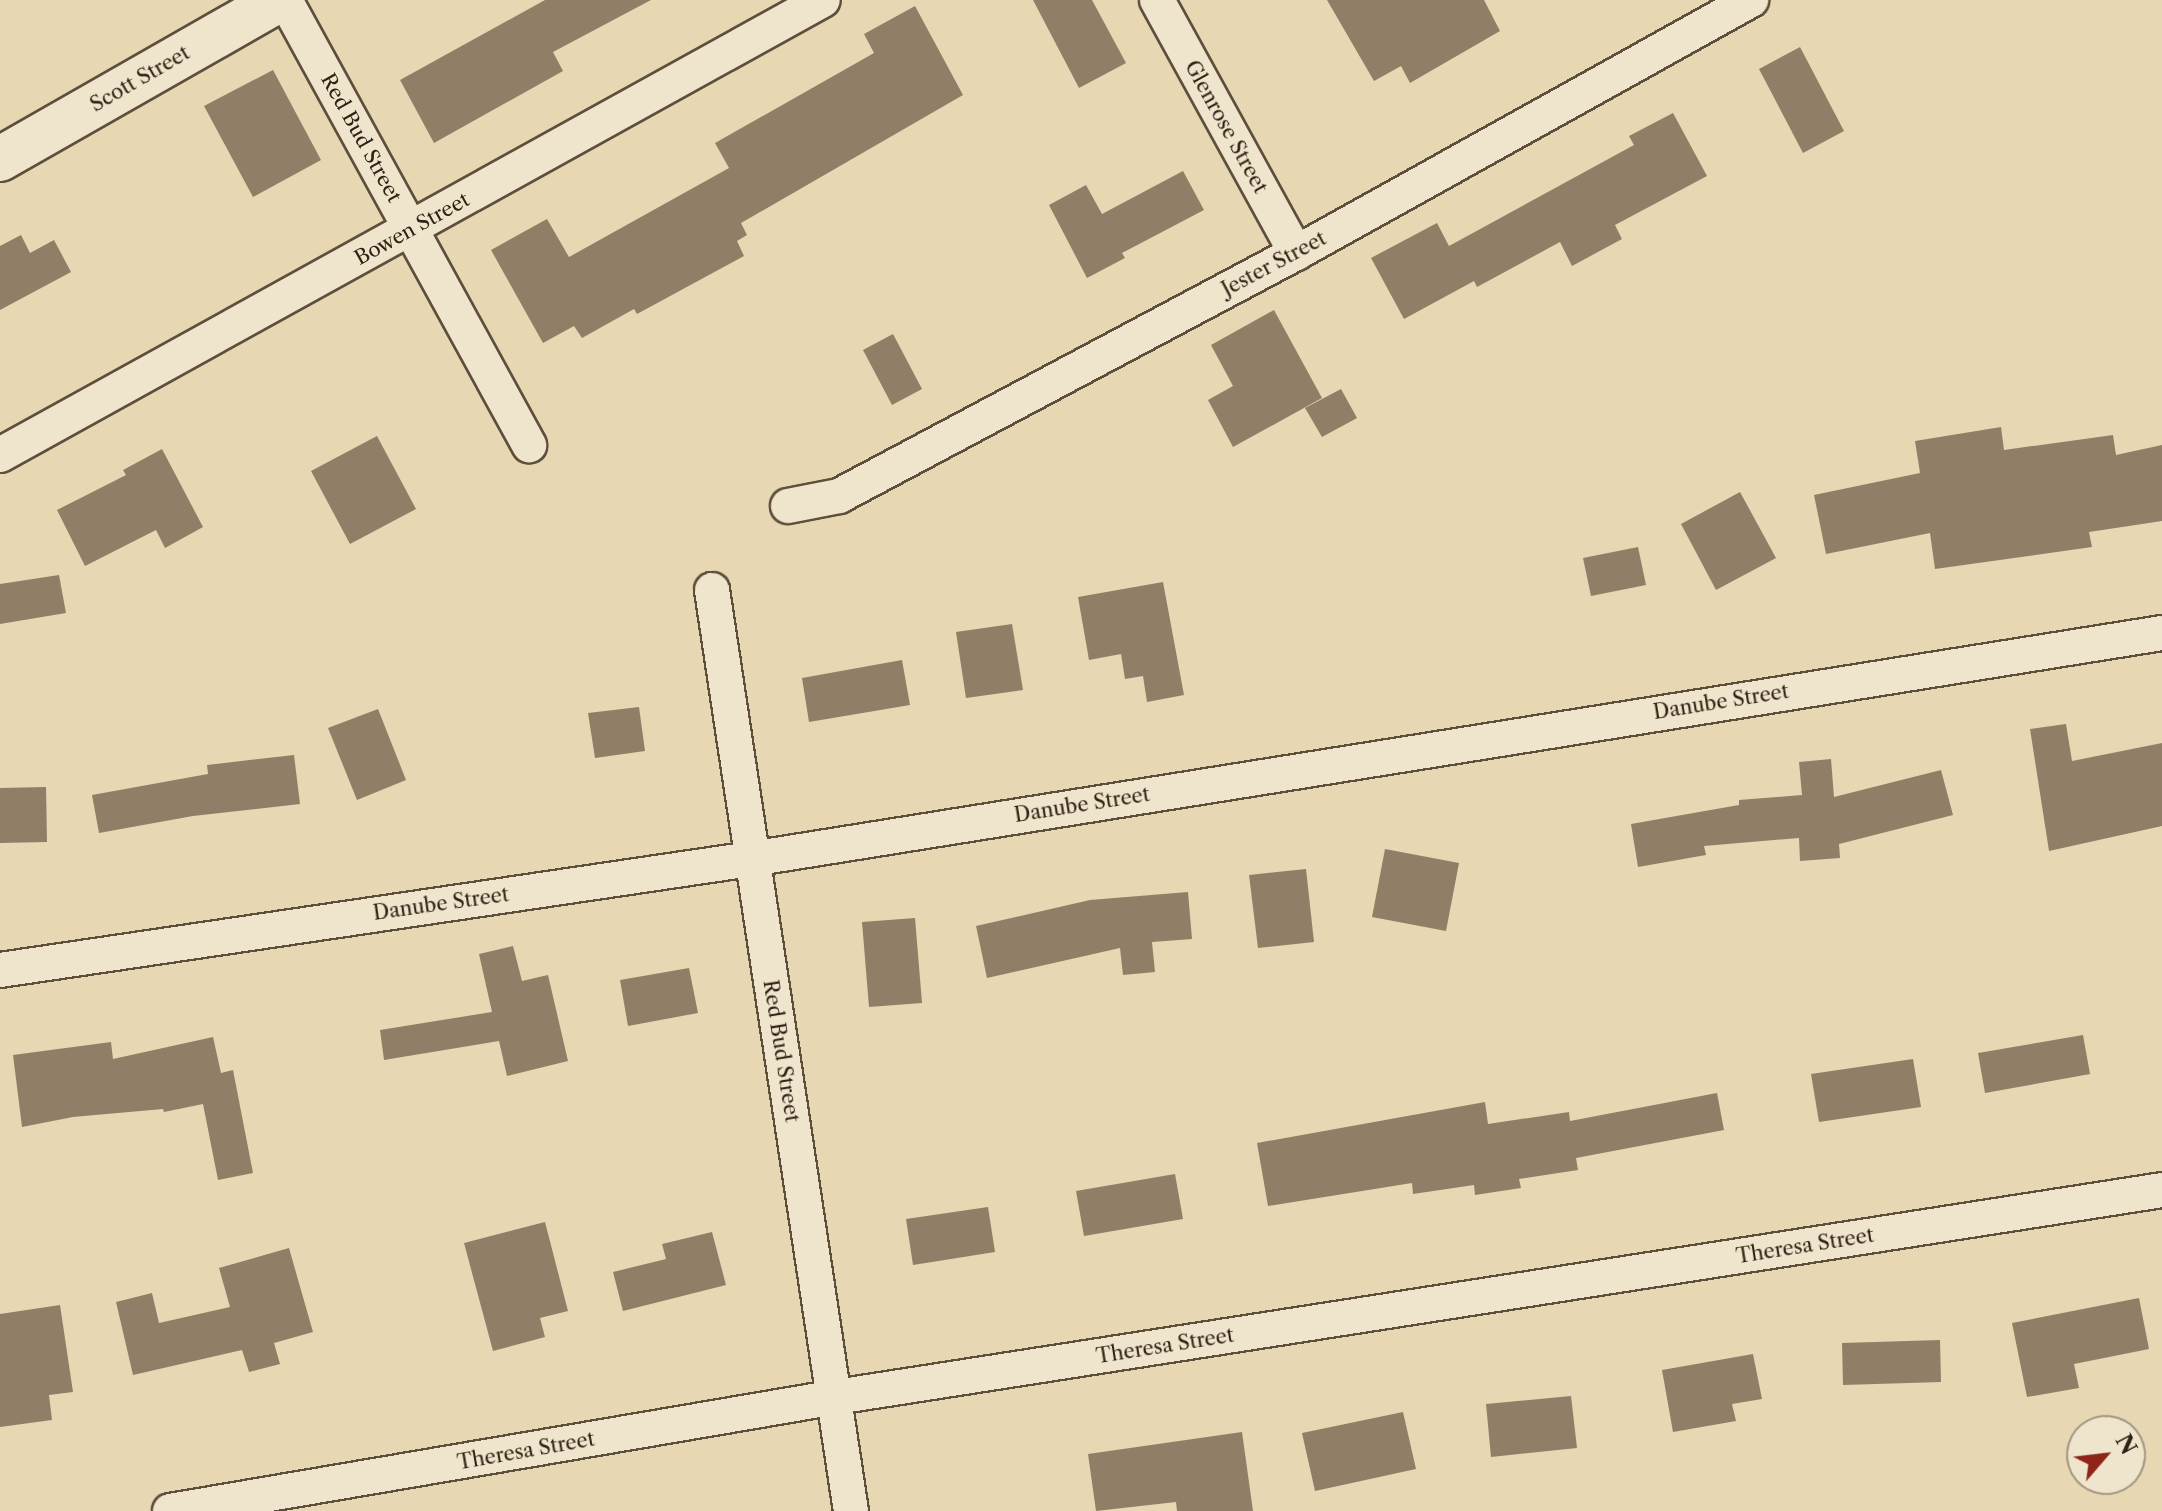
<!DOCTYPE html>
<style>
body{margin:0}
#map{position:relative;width:2162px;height:1511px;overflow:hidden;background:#e7d7b2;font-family:"Libre Caslon Text",serif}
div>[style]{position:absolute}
.building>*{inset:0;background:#907f66}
.roads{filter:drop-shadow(2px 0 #5e4e3c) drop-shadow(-2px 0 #5e4e3c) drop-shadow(0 2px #5e4e3c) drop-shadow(0 -2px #5e4e3c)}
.minor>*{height:34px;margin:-17px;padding:0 17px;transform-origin:17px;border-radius:17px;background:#efe5cd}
.secondary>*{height:44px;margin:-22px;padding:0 22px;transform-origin:22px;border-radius:22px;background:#efe5cd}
span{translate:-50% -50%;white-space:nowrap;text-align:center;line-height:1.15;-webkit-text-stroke:7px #efe5cd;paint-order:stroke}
.street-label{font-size:20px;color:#312014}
.north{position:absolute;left:2066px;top:1415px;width:80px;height:80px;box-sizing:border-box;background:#efe5cd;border:2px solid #a39683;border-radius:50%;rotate:62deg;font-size:22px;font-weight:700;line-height:32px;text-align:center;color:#312014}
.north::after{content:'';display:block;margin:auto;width:28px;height:36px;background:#8f2418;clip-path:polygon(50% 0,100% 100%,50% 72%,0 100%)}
</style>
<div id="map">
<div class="building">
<div style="clip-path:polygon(545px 0,651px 0,553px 52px,563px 71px,434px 143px,400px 80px)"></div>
<div style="clip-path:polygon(1033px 0,1092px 0,1126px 63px,1079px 88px)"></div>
<div style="clip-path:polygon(1327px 0,1484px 0,1500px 31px,1410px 83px,1401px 66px,1374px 81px)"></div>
<div style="clip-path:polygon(915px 6px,963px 95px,741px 223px,747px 235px,737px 241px,744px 256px,637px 314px,634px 309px,582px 338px,574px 326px,543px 343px,491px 250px,547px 219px,569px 257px,729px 168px,715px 143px,874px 53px,864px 34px)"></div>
<div style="clip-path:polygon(1800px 47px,1844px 131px,1803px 153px,1759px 69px)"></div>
<div style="clip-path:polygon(273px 70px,321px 160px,253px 197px,204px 106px)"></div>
<div style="clip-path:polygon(1673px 113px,1707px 176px,1615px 225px,1622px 239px,1572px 266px,1560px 242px,1477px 287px,1474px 281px,1404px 319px,1371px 258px,1437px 223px,1449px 246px,1634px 145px,1629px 136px)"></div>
<div style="clip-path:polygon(1183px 171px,1204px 210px,1122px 253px,1125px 258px,1087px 278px,1049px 205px,1086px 185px,1102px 214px)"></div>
<div style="clip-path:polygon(21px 235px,30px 253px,54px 240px,71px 272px,0 310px,0 246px)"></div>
<div style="clip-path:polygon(1274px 310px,1322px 398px,1233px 447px,1208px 400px,1233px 386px,1211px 345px)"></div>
<div style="clip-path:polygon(893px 334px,922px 389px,892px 405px,863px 350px)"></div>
<div style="clip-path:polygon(1341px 389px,1357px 418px,1322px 437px,1305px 408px)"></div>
<div style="clip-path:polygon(2001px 427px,2004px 450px,2113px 435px,2116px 455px,2162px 445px,2162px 521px,2089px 532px,2092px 547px,1935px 569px,1930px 533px,1826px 554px,1814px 495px,1920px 473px,1915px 441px)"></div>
<div style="clip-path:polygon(377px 436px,416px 509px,350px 544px,311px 471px)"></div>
<div style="clip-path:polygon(162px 449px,203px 527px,165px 548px,156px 530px,85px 566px,57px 510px,126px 475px,123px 470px)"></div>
<div style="clip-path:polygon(1740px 492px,1776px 558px,1716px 590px,1681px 524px)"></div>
<div style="clip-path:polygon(1638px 547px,1646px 585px,1591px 596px,1583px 558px)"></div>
<div style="clip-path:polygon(59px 575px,66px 613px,0 624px,0 584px)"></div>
<div style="clip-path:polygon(1163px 582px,1184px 695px,1147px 702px,1143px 676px,1125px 679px,1121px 654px,1089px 660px,1078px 597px)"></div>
<div style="clip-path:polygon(1012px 624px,1023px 690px,966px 698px,956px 632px)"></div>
<div style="clip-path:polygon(902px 660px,910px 705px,809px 722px,802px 678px)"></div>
<div style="clip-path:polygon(639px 707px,645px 751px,595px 758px,588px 713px)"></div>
<div style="clip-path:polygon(378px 709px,406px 780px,357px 800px,328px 728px)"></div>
<div style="clip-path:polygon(2066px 724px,2072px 761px,2162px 743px,2162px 826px,2049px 851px,2030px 729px)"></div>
<div style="clip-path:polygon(294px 755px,300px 804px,193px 816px,99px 833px,92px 795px,208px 774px,207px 765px)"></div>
<div style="clip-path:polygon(1831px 759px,1834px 797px,1941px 770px,1953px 815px,1839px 844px,1840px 858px,1800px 861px,1799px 838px,1704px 846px,1706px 855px,1638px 867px,1631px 824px,1739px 805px,1739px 800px,1802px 795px,1799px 762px)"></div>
<div style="clip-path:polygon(46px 787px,47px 842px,0 843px,0 788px)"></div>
<div style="clip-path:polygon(1385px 849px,1459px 863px,1446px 931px,1372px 917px)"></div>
<div style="clip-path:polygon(1306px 869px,1314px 942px,1258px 948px,1249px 875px)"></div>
<div style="clip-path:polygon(1188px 892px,1192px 939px,1152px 942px,1155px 972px,1123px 975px,1120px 948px,987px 978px,976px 926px,1090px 900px)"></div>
<div style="clip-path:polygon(915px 918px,922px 1003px,869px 1007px,862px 922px)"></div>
<div style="clip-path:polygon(513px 946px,522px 981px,548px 975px,568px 1061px,507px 1076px,499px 1041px,384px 1060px,380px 1030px,492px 1012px,479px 954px)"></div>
<div style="clip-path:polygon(689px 968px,698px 1013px,628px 1026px,620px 980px)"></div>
<div style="clip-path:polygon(2083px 1035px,2090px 1074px,1985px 1093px,1978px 1053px)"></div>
<div style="clip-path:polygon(213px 1037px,221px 1073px,233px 1070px,253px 1173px,218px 1180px,203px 1104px,164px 1112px,163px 1109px,73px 1117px,22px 1127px,13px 1055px,111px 1042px,113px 1059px)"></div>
<div style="clip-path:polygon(1913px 1059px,1921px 1107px,1819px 1122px,1811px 1074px)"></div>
<div style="clip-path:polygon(1717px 1093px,1724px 1130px,1576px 1158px,1578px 1170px,1519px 1179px,1521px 1188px,1475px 1195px,1474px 1185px,1413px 1194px,1412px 1183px,1268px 1206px,1257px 1143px,1485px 1102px,1488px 1124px,1569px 1112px,1570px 1121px)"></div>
<div style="clip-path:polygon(1175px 1174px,1183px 1219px,1084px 1236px,1076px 1191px)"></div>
<div style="clip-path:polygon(988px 1207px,995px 1252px,913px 1265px,906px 1219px)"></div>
<div style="clip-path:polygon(545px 1222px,568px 1311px,540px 1318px,545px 1337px,493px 1351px,464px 1243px)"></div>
<div style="clip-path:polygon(712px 1232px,726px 1285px,623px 1311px,613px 1272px,666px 1259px,662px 1244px)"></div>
<div style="clip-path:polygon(289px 1248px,313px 1332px,274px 1343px,280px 1364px,249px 1372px,242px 1350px,133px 1375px,116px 1302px,152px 1293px,159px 1323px,230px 1307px,219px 1268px)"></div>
<div style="clip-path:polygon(2139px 1298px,2149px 1349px,2074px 1364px,2079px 1388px,2027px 1397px,2012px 1323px)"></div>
<div style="clip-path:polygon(60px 1305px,73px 1392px,49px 1395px,52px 1420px,0 1427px,0 1314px)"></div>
<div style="clip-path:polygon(1940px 1340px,1941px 1382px,1843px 1385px,1842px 1343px)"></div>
<div style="clip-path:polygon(1753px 1354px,1762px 1399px,1732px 1404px,1736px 1421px,1673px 1432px,1662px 1370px)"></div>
<div style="clip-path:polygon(1571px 1396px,1577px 1448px,1491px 1457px,1486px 1404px)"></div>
<div style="clip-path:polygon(1403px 1412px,1416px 1469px,1315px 1491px,1302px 1433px)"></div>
<div style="clip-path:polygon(1242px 1432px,1253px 1511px,1177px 1511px,1176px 1502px,1096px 1511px,1088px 1454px)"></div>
</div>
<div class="roads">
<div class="minor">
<div style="left:285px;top:0;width:508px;rotate:61.26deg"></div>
<div style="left:1157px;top:0;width:289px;rotate:61.2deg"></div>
<div style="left:0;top:455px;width:940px;rotate:-28.94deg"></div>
<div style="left:788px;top:506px;width:52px;rotate:-11.1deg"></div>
<div style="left:839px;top:496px;width:518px;rotate:-28deg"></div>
<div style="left:1296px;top:253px;width:521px;rotate:-29.08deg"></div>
<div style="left:712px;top:590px;width:931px;rotate:81.42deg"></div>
<div style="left:0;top:970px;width:759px;rotate:-8.41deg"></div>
<div style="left:751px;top:859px;width:1429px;rotate:-9.1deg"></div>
<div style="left:170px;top:1511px;width:676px;rotate:-9.71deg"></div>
<div style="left:836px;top:1397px;width:1342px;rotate:-8.87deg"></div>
</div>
<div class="secondary">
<div style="left:0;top:159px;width:321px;rotate:-29.7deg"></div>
</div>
</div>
<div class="street-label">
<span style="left:140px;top:79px;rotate:-30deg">Scott Street</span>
<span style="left:1226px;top:127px;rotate:61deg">Glenrose Street</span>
<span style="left:361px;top:138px;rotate:61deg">Red Bud Street</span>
<span style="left:412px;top:229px;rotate:-29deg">Bowen Street</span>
<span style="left:1274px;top:264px;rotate:-28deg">Jester Street</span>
<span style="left:1721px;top:702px;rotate:-9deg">Danube Street</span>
<span style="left:1082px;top:805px;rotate:-9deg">Danube Street</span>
<span style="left:441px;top:904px;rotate:-8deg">Danube Street</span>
<span style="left:781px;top:1051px;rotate:81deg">Red Bud Street</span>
<span style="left:1805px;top:1246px;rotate:-9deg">Theresa Street</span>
<span style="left:1165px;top:1346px;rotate:-9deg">Theresa Street</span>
<span style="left:526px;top:1451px;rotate:-10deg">Theresa Street</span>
</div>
<div class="north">N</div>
</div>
